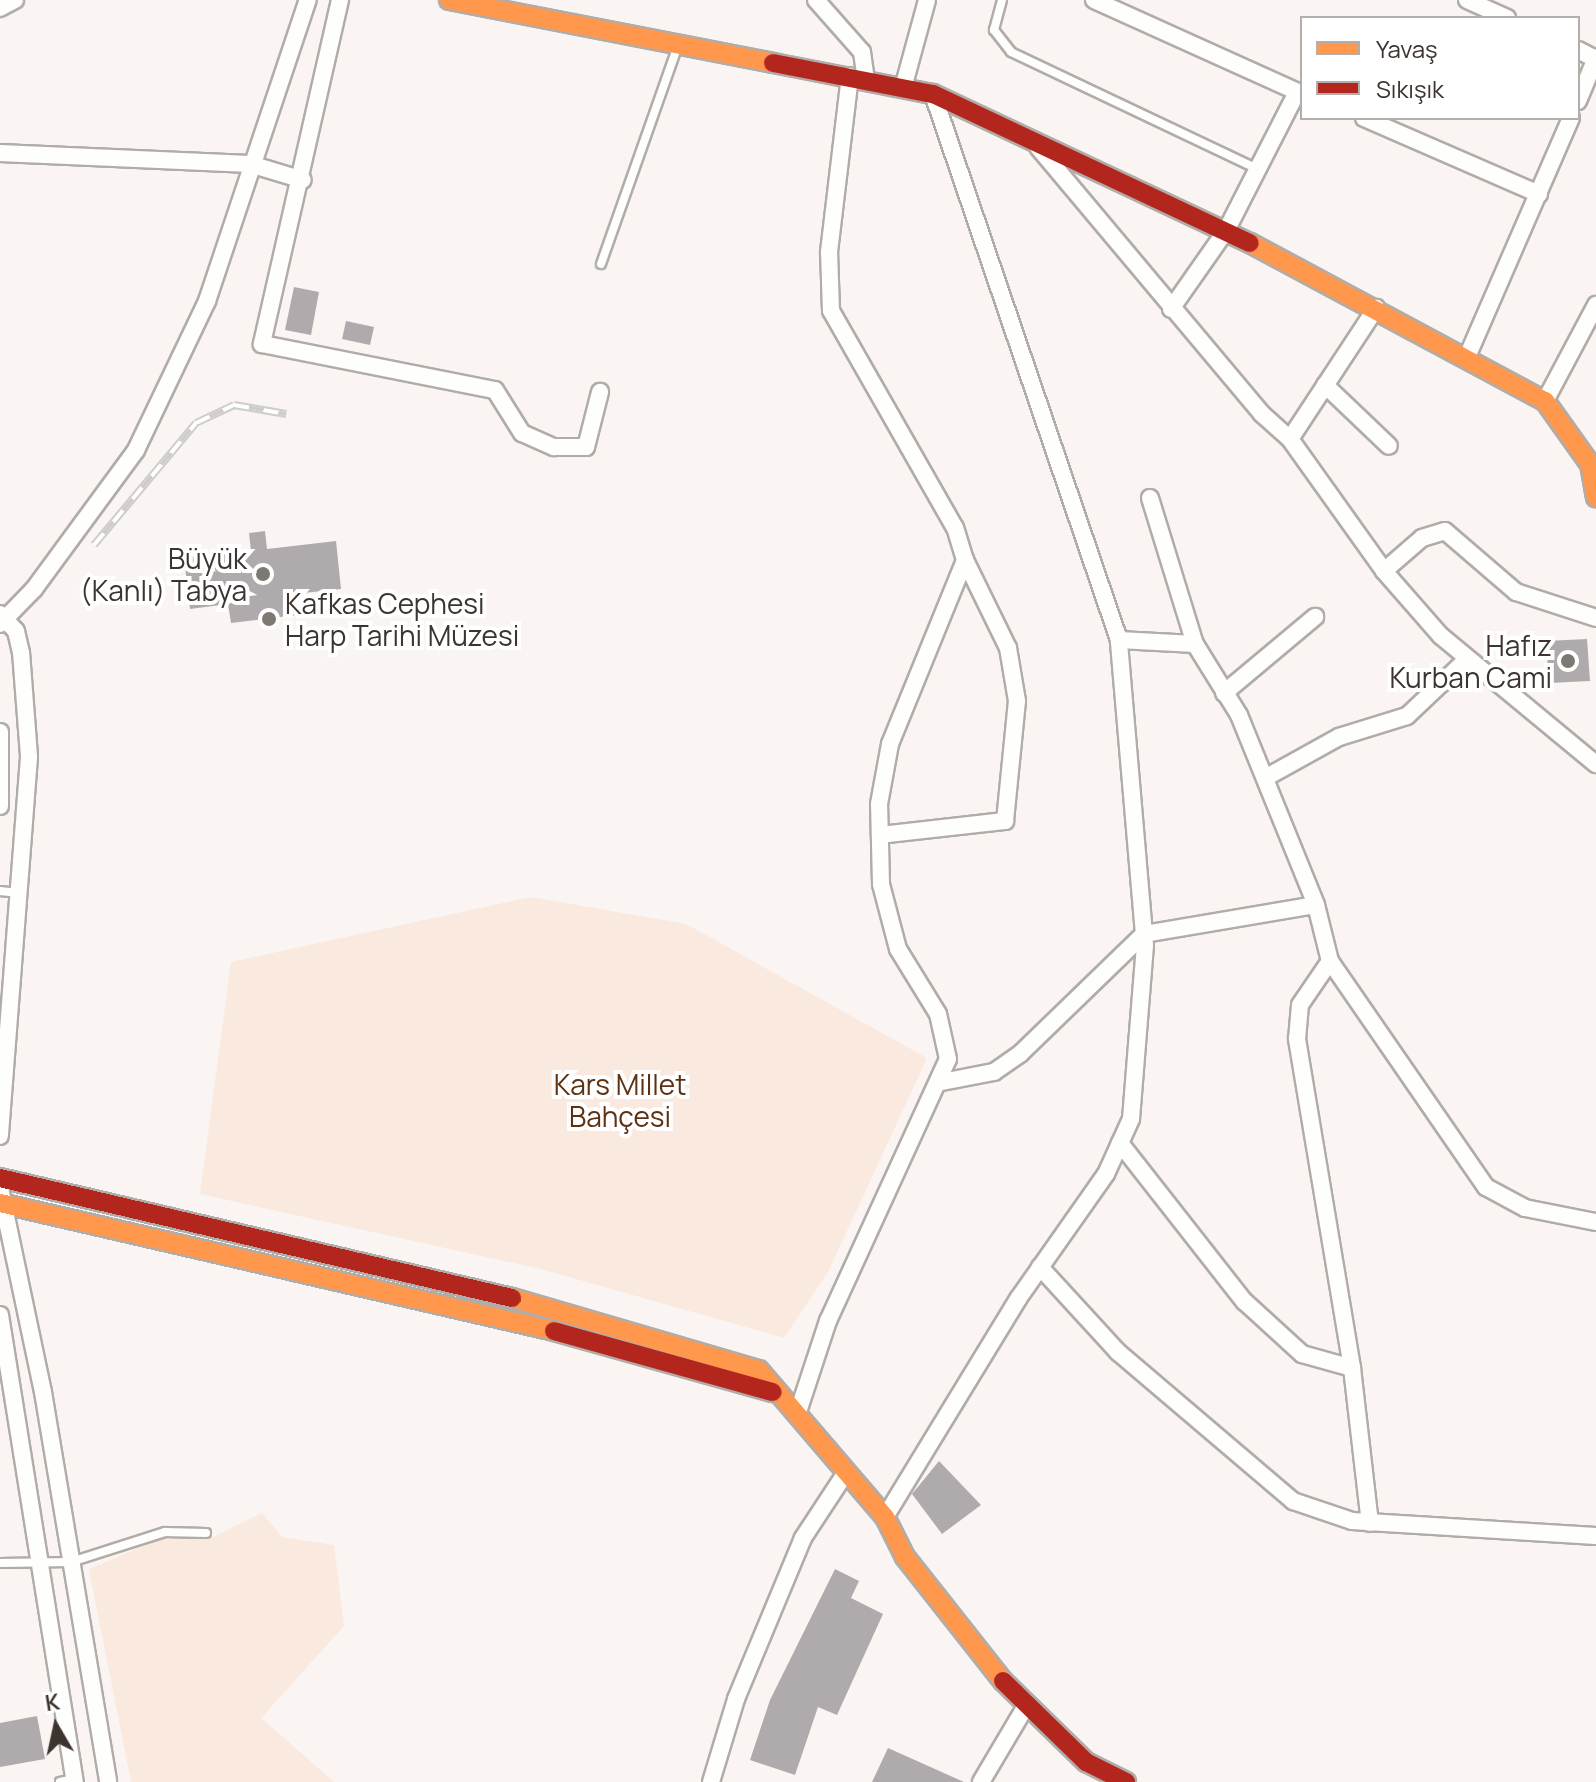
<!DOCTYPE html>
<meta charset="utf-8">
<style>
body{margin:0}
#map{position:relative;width:1596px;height:1782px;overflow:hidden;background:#faf5f2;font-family:Manrope,sans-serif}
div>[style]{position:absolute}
.green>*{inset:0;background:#f9e9df}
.building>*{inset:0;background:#afabad}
.roads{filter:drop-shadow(2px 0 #b2aca8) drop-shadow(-2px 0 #b2aca8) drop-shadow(0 2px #b2aca8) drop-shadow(0 -2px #b2aca8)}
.lane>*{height:8px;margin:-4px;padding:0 4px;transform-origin:4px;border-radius:4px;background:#fefefd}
.street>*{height:16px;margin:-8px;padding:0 8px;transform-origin:8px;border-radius:8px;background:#fefefd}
.slow>*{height:18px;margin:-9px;padding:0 9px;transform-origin:9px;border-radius:9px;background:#ff974d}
.jam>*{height:18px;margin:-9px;padding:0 9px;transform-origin:9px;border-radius:9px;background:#b3261e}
.rail>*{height:8px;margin-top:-4px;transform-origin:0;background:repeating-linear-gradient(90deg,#fff 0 15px,#cfcdcc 0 30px);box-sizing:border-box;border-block:2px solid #cfcdcc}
.dots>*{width:22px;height:22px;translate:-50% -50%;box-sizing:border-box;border:4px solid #fff;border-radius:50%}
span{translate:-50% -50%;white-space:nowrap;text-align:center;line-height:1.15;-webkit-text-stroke:8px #fff;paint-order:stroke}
.poi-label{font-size:28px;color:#3d342f}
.right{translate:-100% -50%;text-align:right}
.left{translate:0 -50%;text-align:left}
.park-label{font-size:28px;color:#5d3213}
.legend{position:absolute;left:1300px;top:16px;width:280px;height:104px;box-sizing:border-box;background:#fff;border:2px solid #b1aeac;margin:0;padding:10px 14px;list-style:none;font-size:24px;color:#3d342f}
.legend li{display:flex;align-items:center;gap:16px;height:40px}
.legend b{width:40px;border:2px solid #b1aeac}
.north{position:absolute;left:16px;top:1686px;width:80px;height:80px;-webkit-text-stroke:6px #fff;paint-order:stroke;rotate:351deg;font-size:22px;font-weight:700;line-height:32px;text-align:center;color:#3d342f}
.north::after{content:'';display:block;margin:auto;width:28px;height:36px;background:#3d342f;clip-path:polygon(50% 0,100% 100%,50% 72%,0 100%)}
</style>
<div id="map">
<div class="green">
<div style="clip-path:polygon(531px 897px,686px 924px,927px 1058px,828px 1272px,784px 1338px,541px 1269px,200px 1194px,231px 962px)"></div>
<div style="clip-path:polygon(262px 1513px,282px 1537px,334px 1545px,344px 1626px,261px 1718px,334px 1782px,131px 1782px,89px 1569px,165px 1537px,209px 1539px)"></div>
</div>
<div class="building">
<div style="clip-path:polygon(294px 287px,319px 292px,311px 335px,285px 330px)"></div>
<div style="clip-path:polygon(346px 321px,374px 327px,370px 345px,342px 339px)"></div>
<div style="clip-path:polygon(265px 531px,267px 549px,336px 541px,341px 589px,294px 594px,297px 615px,231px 623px,228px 604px,190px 609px,184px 558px,251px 551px,249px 533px)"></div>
<div style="clip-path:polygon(1587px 639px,1590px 681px,1549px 683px,1546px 641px)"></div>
<div style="clip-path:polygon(939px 1461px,981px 1505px,942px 1534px,912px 1494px)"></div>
<div style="clip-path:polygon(835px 1569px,859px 1581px,851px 1598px,883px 1614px,837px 1715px,818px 1707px,795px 1775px,750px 1760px,770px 1700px)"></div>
<div style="clip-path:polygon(37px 1716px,45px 1759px,0 1767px,0 1723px)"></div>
<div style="clip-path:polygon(888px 1748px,964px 1782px,872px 1782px)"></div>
</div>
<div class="roads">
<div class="lane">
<div style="left:1002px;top:0;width:31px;rotate:105deg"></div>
<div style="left:994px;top:30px;width:28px;rotate:52deg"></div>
<div style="left:1011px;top:52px;width:272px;rotate:25.4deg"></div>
<div style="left:601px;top:264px;width:229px;rotate:-70.6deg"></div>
<div style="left:0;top:891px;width:19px;rotate:6deg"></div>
<div style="left:0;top:1563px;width:71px;rotate:-0.8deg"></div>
<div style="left:71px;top:1562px;width:99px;rotate:-17.7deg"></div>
<div style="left:165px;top:1532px;width:41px;rotate:1.4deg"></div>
<div style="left:60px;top:1782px;width:14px;rotate:-12deg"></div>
</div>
<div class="street">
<div style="left:340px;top:0;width:353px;rotate:102.8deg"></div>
<div style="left:262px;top:344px;width:237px;rotate:11.2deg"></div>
<div style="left:495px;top:390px;width:51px;rotate:57.9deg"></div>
<div style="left:522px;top:433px;width:35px;rotate:24deg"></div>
<div style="left:554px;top:447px;width:32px"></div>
<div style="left:586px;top:447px;width:57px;rotate:-75.7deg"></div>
<div style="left:816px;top:0;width:69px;rotate:48.5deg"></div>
<div style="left:862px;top:52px;width:28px;rotate:82deg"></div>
<div style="left:1094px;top:0;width:228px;rotate:24.3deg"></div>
<div style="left:1467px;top:0;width:44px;rotate:24.2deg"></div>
<div style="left:0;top:8px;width:17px;rotate:-28deg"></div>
<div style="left:1578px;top:50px;width:20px;rotate:27deg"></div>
<div style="left:903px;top:88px;width:91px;rotate:-74.7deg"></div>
<div style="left:1578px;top:101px;width:47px;rotate:-67.3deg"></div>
<div style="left:1364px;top:118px;width:191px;rotate:23.5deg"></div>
<div style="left:1038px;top:147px;width:349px;rotate:50deg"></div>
<div style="left:1262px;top:414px;width:38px;rotate:42deg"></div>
<div style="left:1290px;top:439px;width:162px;rotate:54.5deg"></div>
<div style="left:1384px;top:571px;width:86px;rotate:48.8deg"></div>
<div style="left:1441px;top:636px;width:201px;rotate:39.6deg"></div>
<div style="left:0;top:153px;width:250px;rotate:2.5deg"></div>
<div style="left:250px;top:164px;width:55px;rotate:16.8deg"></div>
<div style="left:1171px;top:309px;width:98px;rotate:-55deg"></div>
<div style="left:1227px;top:229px;width:154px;rotate:-62.9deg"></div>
<div style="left:1467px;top:357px;width:261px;rotate:-66.5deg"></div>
<div style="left:1325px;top:385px;width:88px;rotate:43.6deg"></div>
<div style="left:1545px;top:401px;width:109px;rotate:-62deg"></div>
<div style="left:1290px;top:439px;width:157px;rotate:-56.7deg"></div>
<div style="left:1150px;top:498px;width:153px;rotate:72.9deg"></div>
<div style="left:1195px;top:644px;width:84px;rotate:58.2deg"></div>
<div style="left:1239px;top:715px;width:205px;rotate:67.9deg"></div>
<div style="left:1316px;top:905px;width:58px;rotate:76deg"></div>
<div style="left:1330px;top:961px;width:275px;rotate:55.4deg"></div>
<div style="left:1486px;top:1187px;width:44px;rotate:28.3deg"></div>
<div style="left:1525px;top:1208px;width:72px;rotate:11.2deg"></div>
<div style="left:1384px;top:571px;width:50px;rotate:-41deg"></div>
<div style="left:1422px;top:538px;width:24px;rotate:-17deg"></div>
<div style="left:1445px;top:531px;width:94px;rotate:40.7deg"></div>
<div style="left:1516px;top:592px;width:84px;rotate:18deg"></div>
<div style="left:0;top:614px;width:23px;rotate:47deg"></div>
<div style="left:16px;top:631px;width:22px;rotate:77deg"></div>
<div style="left:21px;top:652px;width:105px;rotate:85.6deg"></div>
<div style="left:29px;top:757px;width:380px;rotate:94.4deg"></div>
<div style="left:0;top:624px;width:49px;rotate:-45.8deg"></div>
<div style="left:34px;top:589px;width:172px;rotate:-53.7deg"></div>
<div style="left:136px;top:450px;width:165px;rotate:-64.5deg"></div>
<div style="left:207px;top:301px;width:317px;rotate:-71.5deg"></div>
<div style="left:1119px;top:640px;width:76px;rotate:3deg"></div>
<div style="left:1224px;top:693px;width:119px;rotate:-39.9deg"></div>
<div style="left:0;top:732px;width:74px;rotate:90deg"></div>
<div style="left:1265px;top:778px;width:85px;rotate:-29deg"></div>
<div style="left:1339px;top:737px;width:71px;rotate:-17.2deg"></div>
<div style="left:1407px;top:716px;width:80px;rotate:-43.5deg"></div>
<div style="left:880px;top:835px;width:126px;rotate:-6.4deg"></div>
<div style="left:1005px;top:821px;width:121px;rotate:-84.3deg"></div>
<div style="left:1017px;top:701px;width:54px;rotate:-99.6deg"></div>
<div style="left:1008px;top:648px;width:98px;rotate:-116deg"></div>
<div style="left:1330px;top:961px;width:53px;rotate:124.3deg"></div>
<div style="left:1300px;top:1005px;width:34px;rotate:95deg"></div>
<div style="left:1297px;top:1039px;width:334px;rotate:80.5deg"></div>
<div style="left:1352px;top:1368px;width:156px;rotate:83.4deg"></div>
<div style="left:942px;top:1082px;width:53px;rotate:-10.9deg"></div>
<div style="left:994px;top:1072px;width:33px;rotate:-35deg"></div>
<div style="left:1021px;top:1053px;width:171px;rotate:-44.1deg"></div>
<div style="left:1144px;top:934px;width:174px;rotate:-9.6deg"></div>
<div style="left:1120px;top:1143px;width:201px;rotate:51.9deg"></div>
<div style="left:1244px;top:1301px;width:79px;rotate:42.4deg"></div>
<div style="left:1302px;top:1354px;width:52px;rotate:15.6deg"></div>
<div style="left:0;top:1188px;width:208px;rotate:78.1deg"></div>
<div style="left:43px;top:1392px;width:395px;rotate:80.5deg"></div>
<div style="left:1040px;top:1267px;width:115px;rotate:47.5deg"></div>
<div style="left:1118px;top:1352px;width:230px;rotate:40.4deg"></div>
<div style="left:1293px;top:1501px;width:62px;rotate:18.7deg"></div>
<div style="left:1352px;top:1521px;width:244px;rotate:3.5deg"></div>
<div style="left:0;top:1315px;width:473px;rotate:80.9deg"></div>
<div style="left:798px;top:1412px;width:96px;rotate:-71.8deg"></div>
<div style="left:828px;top:1321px;width:288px;rotate:-65.4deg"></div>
<div style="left:948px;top:1059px;width:46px;rotate:-102.5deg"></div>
<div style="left:938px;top:1014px;width:76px;rotate:-121.6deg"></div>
<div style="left:898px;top:949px;width:67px;rotate:-104.7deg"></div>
<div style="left:881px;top:884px;width:80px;rotate:-91.4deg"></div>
<div style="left:879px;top:804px;width:61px;rotate:-79.6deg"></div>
<div style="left:890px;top:744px;width:199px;rotate:-67.8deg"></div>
<div style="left:965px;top:560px;width:34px;rotate:-107deg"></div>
<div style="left:955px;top:528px;width:250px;rotate:-119.7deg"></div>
<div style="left:831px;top:311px;width:59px;rotate:-91.9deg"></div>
<div style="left:829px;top:252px;width:177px;rotate:-83.2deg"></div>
<div style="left:885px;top:1517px;width:255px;rotate:-58.6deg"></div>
<div style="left:1018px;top:1299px;width:153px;rotate:-54.9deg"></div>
<div style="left:1106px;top:1174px;width:60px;rotate:-65.6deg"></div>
<div style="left:1131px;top:1119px;width:174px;rotate:-85.4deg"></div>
<div style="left:1145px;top:946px;width:307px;rotate:-94.9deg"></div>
<div style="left:1119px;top:640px;width:577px;rotate:-108.81deg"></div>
<div style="left:711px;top:1782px;width:87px;rotate:-73.2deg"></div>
<div style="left:736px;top:1699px;width:174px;rotate:-67.4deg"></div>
<div style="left:803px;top:1538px;width:77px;rotate:-56.7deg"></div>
<div style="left:981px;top:1782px;width:88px;rotate:-59.4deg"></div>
</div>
<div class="slow">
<div style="left:449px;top:0;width:330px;rotate:11deg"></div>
<div style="left:1250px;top:243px;width:335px;rotate:28.2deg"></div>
<div style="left:1545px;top:401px;width:77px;rotate:54.5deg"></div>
<div style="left:1590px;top:464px;width:34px;rotate:80deg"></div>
<div style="left:0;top:1203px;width:569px;rotate:13.01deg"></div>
<div style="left:512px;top:1298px;width:257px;rotate:16.3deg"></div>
<div style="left:759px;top:1370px;width:194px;rotate:49.4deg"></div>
<div style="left:885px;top:1517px;width:45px;rotate:63.4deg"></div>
<div style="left:905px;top:1557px;width:158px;rotate:51.7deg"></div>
</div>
<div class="jam">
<div style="left:773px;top:63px;width:163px;rotate:11deg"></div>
<div style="left:933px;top:94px;width:350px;rotate:25.2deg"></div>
<div style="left:0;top:1178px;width:526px;rotate:13.19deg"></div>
<div style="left:554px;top:1331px;width:227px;rotate:15.6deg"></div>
<div style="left:1003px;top:1681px;width:116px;rotate:44.3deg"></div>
<div style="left:1086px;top:1762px;width:45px;rotate:26.6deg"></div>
</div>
</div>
<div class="rail">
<div style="left:94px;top:545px;width:159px;rotate:-50.1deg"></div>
<div style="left:196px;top:423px;width:42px;rotate:-25.3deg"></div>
<div style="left:234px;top:405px;width:53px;rotate:9.8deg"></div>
</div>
<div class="dots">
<div style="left:263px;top:574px;background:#7f7873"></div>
<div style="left:269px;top:619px;background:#7f7873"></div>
<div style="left:1568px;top:661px;background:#7f7873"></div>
</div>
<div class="poi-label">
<span class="right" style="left:247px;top:574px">Büyük<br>(Kanlı) Tabya</span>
<span class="left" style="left:285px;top:619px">Kafkas Cephesi<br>Harp Tarihi Müzesi</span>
<span class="right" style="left:1552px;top:661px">Hafız<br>Kurban Cami</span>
</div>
<div class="park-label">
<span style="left:620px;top:1100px">Kars Millet<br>Bahçesi</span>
</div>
<ul class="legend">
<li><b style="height:10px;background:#ff974d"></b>Yavaş</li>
<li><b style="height:10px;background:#b3261e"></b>Sıkışık</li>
</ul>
<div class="north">K</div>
</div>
